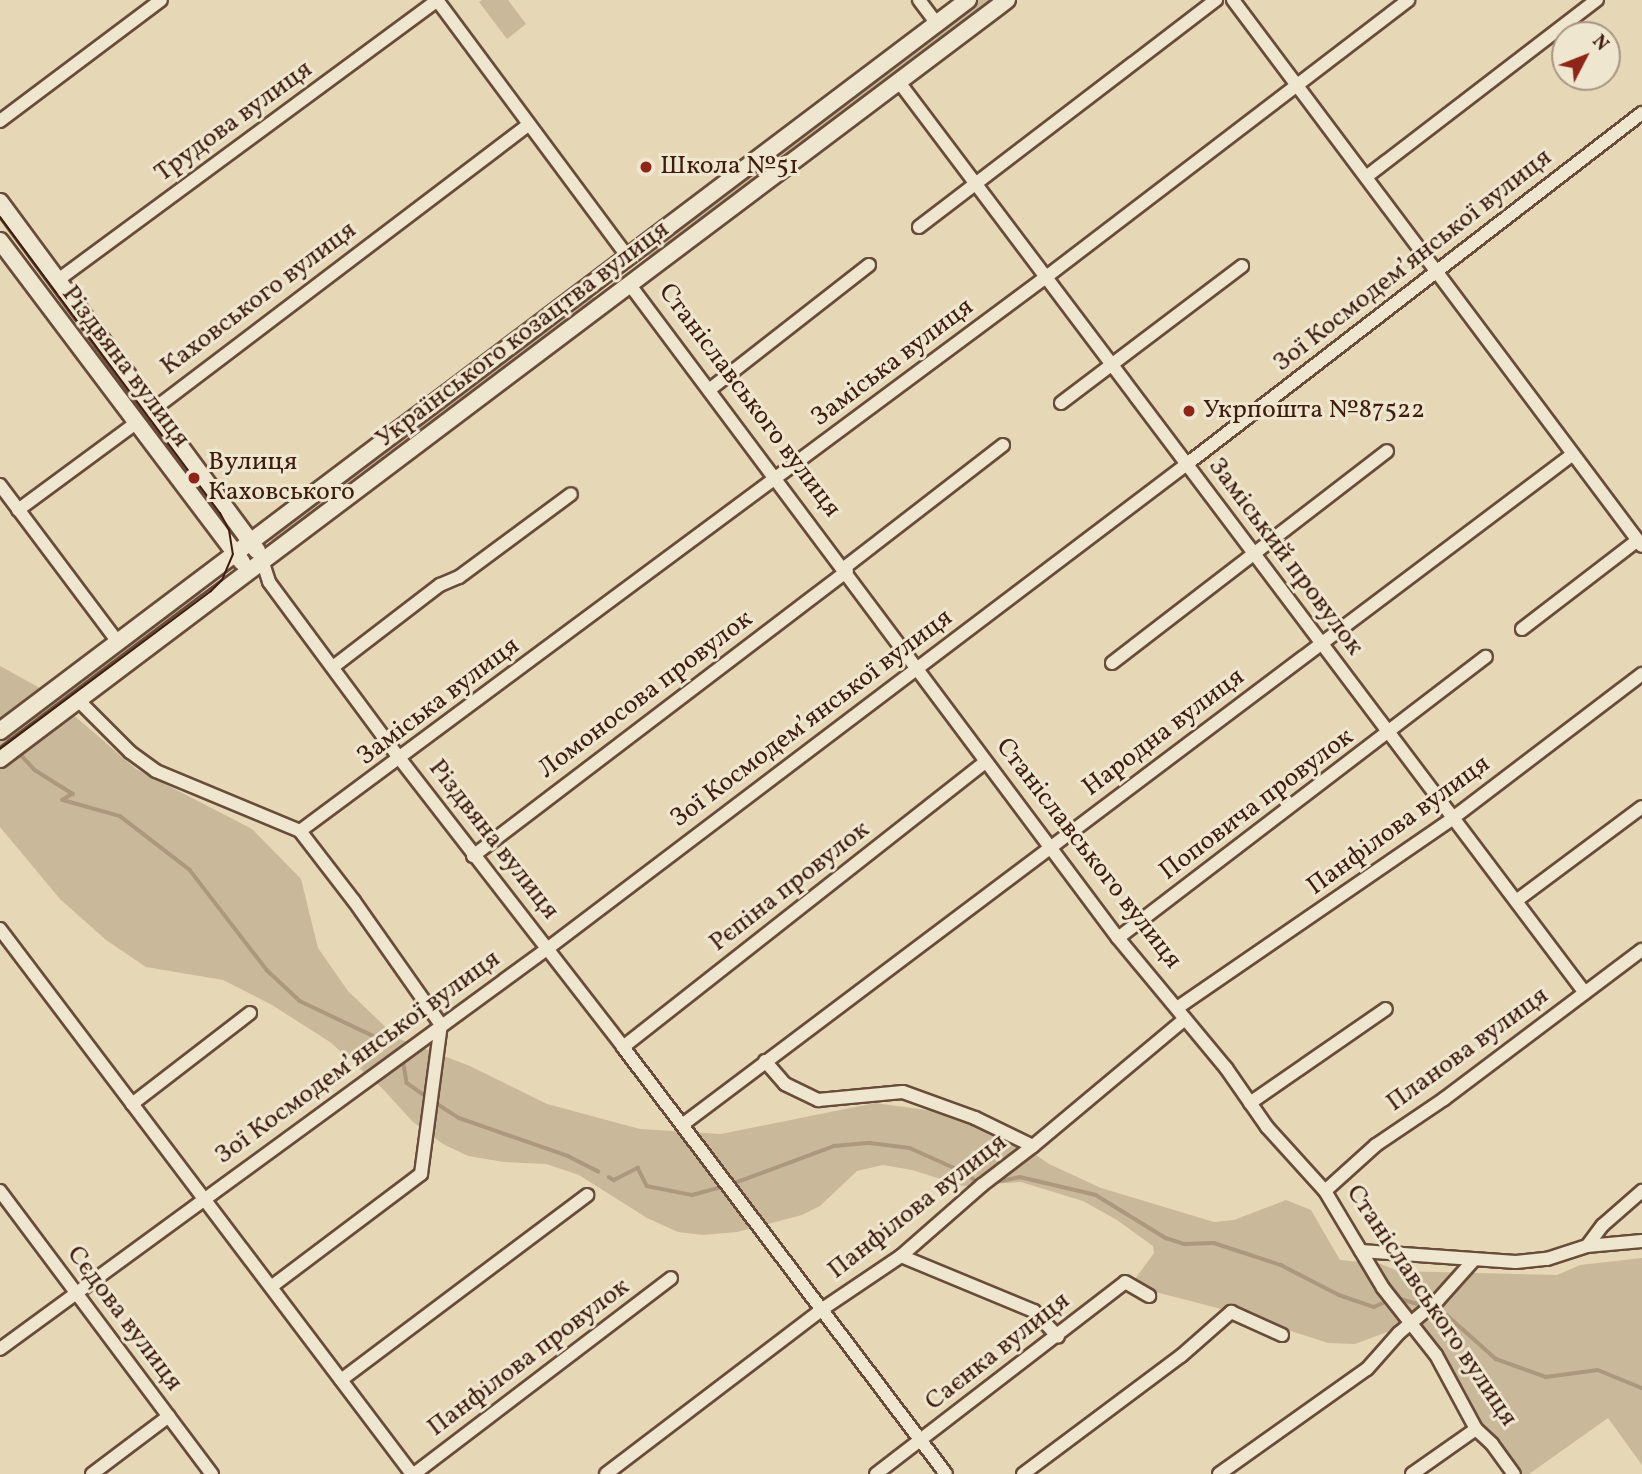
<!DOCTYPE html>
<meta charset="utf-8">
<style>
body{margin:0}
#map{position:relative;width:1642px;height:1474px;overflow:hidden;background:#e6d8b6;font-family:Vollkorn,serif}
div>[style]{position:absolute}
.green>*{inset:0;background:#c9b89a}
.stream>*{height:3.5px;margin:-1.75px;padding:0 1.75px;transform-origin:1.75px;border-radius:1.75px;background:#ad987d}
.roads{filter:drop-shadow(2px 0 #684c39) drop-shadow(-2px 0 #684c39) drop-shadow(0 2px #684c39) drop-shadow(0 -2px #684c39)}
.minor>*{height:12px;margin:-6px;padding:0 6px;transform-origin:6px;border-radius:6px;background:#efe6d0}
.tertiary>*{height:16px;margin:-8px;padding:0 8px;transform-origin:8px;border-radius:8px;background:#efe6d0}
.tram>*{height:2px;margin:-1px;padding:0 1px;transform-origin:1px;border-radius:1px;background:#3e1d0f}
.dots>*{width:19px;height:19px;translate:-50% -50%;box-sizing:border-box;border:4px solid #efe6d0;border-radius:50%}
span{translate:-50% -50%;white-space:nowrap;text-align:center;line-height:1.15;-webkit-text-stroke:6px #efe6d0;paint-order:stroke}
.street-label{font-size:26px;color:#3e1d0f}
.poi-label{font-size:26px;color:#3e1d0f}
.left{translate:0 -50%;text-align:left}
.north{position:absolute;left:1551px;top:21px;width:70px;height:70px;box-sizing:border-box;background:#efe6d0;border:2px solid #a89683;border-radius:50%;rotate:48deg;font-size:19px;font-weight:700;line-height:28px;text-align:center;color:#3e1d0f}
.north::after{content:'';display:block;margin:auto;width:24px;height:32px;background:#8f2418;clip-path:polygon(50% 0,100% 100%,50% 72%,0 100%)}
</style>
<div id="map">
<div class="green">
<div style="clip-path:polygon(482px 0,508px 0,526px 24px,507px 39px,479px 2px)"></div>
<div style="clip-path:polygon(977px 0,1000px 0,654px 262px,645px 251px)"></div>
<div style="clip-path:polygon(589px 292px,599px 304px,277px 548px,267px 535px)"></div>
<div style="clip-path:polygon(197px 587px,206px 600px,0 755px,0 734px)"></div>
<div style="clip-path:polygon(0 666px,47px 692px,0 727px)"></div>
<div style="clip-path:polygon(70px 712px,136px 769px,252px 829px,301px 879px,318px 948px,348px 991px,397px 1038px,470px 1066px,547px 1104px,640px 1129px,721px 1134px,875px 1103px,941px 1112px,1016px 1141px,1049px 1164px,1101px 1188px,1214px 1222px,1234px 1220px,1286px 1200px,1311px 1210px,1340px 1260px,1381px 1264px,1398px 1271px,1557px 1275px,1580px 1265px,1642px 1258px,1642px 1465px,1608px 1418px,1529px 1474px,1510px 1474px,1420px 1330px,1406px 1325px,1355px 1344px,1328px 1343px,1229px 1311px,1140px 1288px,1135px 1279px,1154px 1253px,1153px 1246px,1117px 1220px,1083px 1201px,1021px 1182px,963px 1186px,912px 1170px,883px 1165px,857px 1171px,820px 1206px,802px 1215px,737px 1232px,703px 1235px,678px 1232px,647px 1218px,579px 1175px,546px 1164px,504px 1162px,468px 1156px,443px 1144px,413px 1122px,381px 1087px,330px 1042px,272px 1005px,223px 980px,146px 967px,106px 940px,60px 899px,0 827px,0 764px)"></div>
</div>
<div class="stream">
<div style="left:8px;top:737px;width:3px;rotate:45deg"></div>
<div style="left:22px;top:756px;width:19px;rotate:47deg"></div>
<div style="left:35px;top:770px;width:45px;rotate:32.3deg"></div>
<div style="left:73px;top:794px;width:12px;rotate:149deg"></div>
<div style="left:63px;top:800px;width:59px;rotate:15.7deg"></div>
<div style="left:120px;top:816px;width:88px;rotate:37.6deg"></div>
<div style="left:190px;top:870px;width:126px;rotate:52.4deg"></div>
<div style="left:267px;top:970px;width:45px;rotate:43.2deg"></div>
<div style="left:300px;top:1001px;width:98px;rotate:25.5deg"></div>
<div style="left:404px;top:1064px;width:19px;rotate:81deg"></div>
<div style="left:407px;top:1083px;width:24px;rotate:35deg"></div>
<div style="left:433px;top:1101px;width:31px;rotate:33deg"></div>
<div style="left:459px;top:1118px;width:115px;rotate:19.2deg"></div>
<div style="left:568px;top:1156px;width:34px;rotate:27deg"></div>
<div style="left:609px;top:1177px;width:6px;rotate:31deg"></div>
<div style="left:614px;top:1180px;width:27px;rotate:-27deg"></div>
<div style="left:638px;top:1168px;width:20px;rotate:63deg"></div>
<div style="left:647px;top:1186px;width:46px;rotate:11.3deg"></div>
<div style="left:692px;top:1195px;width:34px;rotate:-15deg"></div>
<div style="left:732px;top:1184px;width:109px;rotate:-20.4deg"></div>
<div style="left:834px;top:1146px;width:36px;rotate:-5deg"></div>
<div style="left:870px;top:1143px;width:40px;rotate:7.1deg"></div>
<div style="left:910px;top:1148px;width:66px;rotate:24.2deg"></div>
<div style="left:970px;top:1175px;width:6px;rotate:51deg"></div>
<div style="left:984px;top:1192px;width:15px;rotate:-42deg"></div>
<div style="left:995px;top:1182px;width:25px;rotate:-11deg"></div>
<div style="left:1020px;top:1177px;width:78px;rotate:13.3deg"></div>
<div style="left:1096px;top:1195px;width:82px;rotate:31.6deg"></div>
<div style="left:1166px;top:1238px;width:20px;rotate:18deg"></div>
<div style="left:1185px;top:1244px;width:29px;rotate:-2deg"></div>
<div style="left:1214px;top:1243px;width:71px;rotate:18.2deg"></div>
<div style="left:1281px;top:1265px;width:65px;rotate:27.3deg"></div>
<div style="left:1339px;top:1295px;width:37px;rotate:19deg"></div>
<div style="left:1374px;top:1307px;width:10px;rotate:-24deg"></div>
<div style="left:1397px;top:1298px;width:29px;rotate:16deg"></div>
<div style="left:1447px;top:1315px;width:66px;rotate:41.9deg"></div>
<div style="left:1496px;top:1359px;width:53px;rotate:19.8deg"></div>
<div style="left:1546px;top:1377px;width:52px;rotate:-7.7deg"></div>
<div style="left:1598px;top:1370px;width:48px;rotate:22.2deg"></div>
</div>
<div class="roads">
<div class="minor">
<div style="left:437px;top:0;width:320px;rotate:53.4deg"></div>
<div style="left:919px;top:0;width:30px;rotate:53deg"></div>
<div style="left:1233px;top:0;width:682px;rotate:53.16deg"></div>
<div style="left:899px;top:82px;width:1140px;rotate:53.02deg"></div>
<div style="left:0;top:121px;width:201px;rotate:-36.9deg"></div>
<div style="left:1366px;top:177px;width:291px;rotate:-37.5deg"></div>
<div style="left:919px;top:227px;width:374px;rotate:-37.4deg"></div>
<div style="left:58px;top:280px;width:472px;rotate:-36.4deg"></div>
<div style="left:630px;top:285px;width:815px;rotate:53.23deg"></div>
<div style="left:1118px;top:938px;width:169px;rotate:50.3deg"></div>
<div style="left:1226px;top:1068px;width:72px;rotate:55.2deg"></div>
<div style="left:1267px;top:1127px;width:86px;rotate:47.8deg"></div>
<div style="left:1325px;top:1191px;width:113px;rotate:59.1deg"></div>
<div style="left:1383px;top:1288px;width:85px;rotate:51.7deg"></div>
<div style="left:1436px;top:1355px;width:84px;rotate:61.6deg"></div>
<div style="left:1476px;top:1429px;width:22px;rotate:43deg"></div>
<div style="left:1492px;top:1444px;width:37px;rotate:54deg"></div>
<div style="left:709px;top:390px;width:203px;rotate:-38deg"></div>
<div style="left:1061px;top:403px;width:227px;rotate:-37.1deg"></div>
<div style="left:154px;top:409px;width:470px;rotate:-37.2deg"></div>
<div style="left:0;top:485px;width:196px;rotate:53.1deg"></div>
<div style="left:18px;top:510px;width:147px;rotate:-36.4deg"></div>
<div style="left:263px;top:563px;width:20px;rotate:72deg"></div>
<div style="left:269px;top:582px;width:220px;rotate:53.5deg"></div>
<div style="left:400px;top:759px;width:364px;rotate:52.2deg"></div>
<div style="left:623px;top:1047px;width:535px;rotate:52.89deg"></div>
<div style="left:844px;top:568px;width:201px;rotate:-37.7deg"></div>
<div style="left:1522px;top:629px;width:146px;rotate:-37.5deg"></div>
<div style="left:1112px;top:663px;width:347px;rotate:-37.6deg"></div>
<div style="left:333px;top:667px;width:135px;rotate:-37.5deg"></div>
<div style="left:440px;top:585px;width:21px;rotate:-23deg"></div>
<div style="left:459px;top:577px;width:139px;rotate:-36.5deg"></div>
<div style="left:78px;top:700px;width:74px;rotate:45deg"></div>
<div style="left:130px;top:752px;width:32px;rotate:36deg"></div>
<div style="left:156px;top:771px;width:156px;rotate:22.6deg"></div>
<div style="left:300px;top:831px;width:88px;rotate:52.4deg"></div>
<div style="left:354px;top:901px;width:151px;rotate:54.9deg"></div>
<div style="left:300px;top:831px;width:929px;rotate:-36.6deg"></div>
<div style="left:1046px;top:277px;width:456px;rotate:-37.4deg"></div>
<div style="left:473px;top:856px;width:470px;rotate:-37.3deg"></div>
<div style="left:1516px;top:901px;width:157px;rotate:-36.7deg"></div>
<div style="left:0;top:929px;width:683px;rotate:52.91deg"></div>
<div style="left:1118px;top:938px;width:463px;rotate:-37.4deg"></div>
<div style="left:1177px;top:1008px;width:335px;rotate:-34.5deg"></div>
<div style="left:1453px;top:818px;width:238px;rotate:-37.3deg"></div>
<div style="left:623px;top:1047px;width:461px;rotate:-38.2deg"></div>
<div style="left:765px;top:1061px;width:30px;rotate:49deg"></div>
<div style="left:785px;top:1084px;width:37px;rotate:26deg"></div>
<div style="left:818px;top:1100px;width:85px;rotate:-5.4deg"></div>
<div style="left:903px;top:1092px;width:77px;rotate:19.9deg"></div>
<div style="left:975px;top:1118px;width:64px;rotate:25.8deg"></div>
<div style="left:1250px;top:1103px;width:165px;rotate:-34.7deg"></div>
<div style="left:132px;top:1104px;width:149px;rotate:-37.6deg"></div>
<div style="left:682px;top:1125px;width:1115px;rotate:-36.98deg"></div>
<div style="left:0;top:1191px;width:354px;rotate:53.2deg"></div>
<div style="left:1325px;top:1191px;width:69px;rotate:-42deg"></div>
<div style="left:1376px;top:1145px;width:82px;rotate:-34.1deg"></div>
<div style="left:1444px;top:1099px;width:248px;rotate:-37deg"></div>
<div style="left:1587px;top:1246px;width:26px;rotate:-53deg"></div>
<div style="left:1603px;top:1225px;width:52px;rotate:-41.1deg"></div>
<div style="left:1361px;top:1251px;width:155px;rotate:4.1deg"></div>
<div style="left:1516px;top:1262px;width:31px;rotate:-6deg"></div>
<div style="left:1547px;top:1259px;width:42px;rotate:-18deg"></div>
<div style="left:1587px;top:1246px;width:55px;rotate:-5.2deg"></div>
<div style="left:901px;top:1256px;width:144px;rotate:22.5deg"></div>
<div style="left:1034px;top:1311px;width:35px;rotate:47deg"></div>
<div style="left:271px;top:1287px;width:188px;rotate:-37deg"></div>
<div style="left:421px;top:1174px;width:150px;rotate:-82.4deg"></div>
<div style="left:0;top:1349px;width:678px;rotate:-36.18deg"></div>
<div style="left:547px;top:949px;width:803px;rotate:-37.16deg"></div>
<div style="left:1187px;top:464px;width:575px;rotate:-37.65deg"></div>
<div style="left:341px;top:1380px;width:308px;rotate:-36.9deg"></div>
<div style="left:92px;top:1474px;width:96px;rotate:-37deg"></div>
<div style="left:414px;top:1474px;width:323px;rotate:-37.3deg"></div>
<div style="left:606px;top:1474px;width:270px;rotate:-37.3deg"></div>
<div style="left:821px;top:1310px;width:97px;rotate:-34deg"></div>
<div style="left:901px;top:1256px;width:108px;rotate:-41.2deg"></div>
<div style="left:982px;top:1185px;width:64px;rotate:-37.4deg"></div>
<div style="left:1033px;top:1146px;width:198px;rotate:-39.9deg"></div>
<div style="left:876px;top:1474px;width:314px;rotate:-37.6deg"></div>
<div style="left:1125px;top:1282px;width:28px;rotate:30deg"></div>
<div style="left:1023px;top:1474px;width:197px;rotate:-36.8deg"></div>
<div style="left:1181px;top:1356px;width:67px;rotate:-41.3deg"></div>
<div style="left:1231px;top:1312px;width:56px;rotate:24.3deg"></div>
<div style="left:1219px;top:1474px;width:181px;rotate:-35.4deg"></div>
<div style="left:1367px;top:1369px;width:48px;rotate:-48.4deg"></div>
<div style="left:1399px;top:1333px;width:51px;rotate:-40.2deg"></div>
<div style="left:1438px;top:1300px;width:52px;rotate:-48.1deg"></div>
<div style="left:1412px;top:1474px;width:78px;rotate:-35.1deg"></div>
</div>
<div class="tertiary">
<div style="left:0;top:202px;width:433px;rotate:53.6deg"></div>
<div style="left:0;top:241px;width:402px;rotate:53deg"></div>
<div style="left:0;top:731px;width:1213px;rotate:-37.06deg"></div>
<div style="left:0;top:759px;width:1261px;rotate:-37.01deg"></div>
</div>
</div>
<div class="tram">
<div style="left:0;top:217px;width:369px;rotate:53.4deg"></div>
<div style="left:220px;top:513px;width:19px;rotate:62deg"></div>
<div style="left:229px;top:530px;width:24px;rotate:81deg"></div>
<div style="left:233px;top:554px;width:28px;rotate:113deg"></div>
<div style="left:222px;top:580px;width:16px;rotate:135deg"></div>
<div style="left:211px;top:591px;width:264px;rotate:143.2deg"></div>
</div>
<div class="dots">
<div style="left:646px;top:167px;background:#8f2418"></div>
<div style="left:1189px;top:411px;background:#8f2418"></div>
<div style="left:194px;top:478px;background:#8f2418"></div>
</div>
<div class="street-label">
<span style="left:234px;top:122px;rotate:-36deg">Трудова вулиця</span>
<span style="left:1413px;top:261px;rotate:-38deg">Зої Космодем’янської вулиця</span>
<span style="left:259px;top:299px;rotate:-37deg">Каховського вулиця</span>
<span style="left:523px;top:335px;rotate:-37deg">Українського козацтва вулиця</span>
<span style="left:893px;top:363px;rotate:-37deg">Заміська вулиця</span>
<span style="left:125px;top:367px;rotate:53deg">Різдвяна вулиця</span>
<span style="left:749px;top:401px;rotate:53deg">Станіславського вулиця</span>
<span style="left:1285px;top:557px;rotate:53deg">Заміський провулок</span>
<span style="left:646px;top:695px;rotate:-37deg">Ломоносова провулок</span>
<span style="left:439px;top:702px;rotate:-37deg">Заміська вулиця</span>
<span style="left:812px;top:719px;rotate:-37deg">Зої Космодем’янської вулиця</span>
<span style="left:1164px;top:733px;rotate:-37deg">Народна вулиця</span>
<span style="left:1257px;top:805px;rotate:-37deg">Поповича провулок</span>
<span style="left:1399px;top:826px;rotate:-36deg">Панфілова вулиця</span>
<span style="left:493px;top:840px;rotate:52deg">Різдвяна вулиця</span>
<span style="left:1088px;top:854px;rotate:52deg">Станіславського вулиця</span>
<span style="left:790px;top:887px;rotate:-38deg">Рєпіна провулок</span>
<span style="left:1468px;top:1050px;rotate:-36deg">Планова вулиця</span>
<span style="left:358px;top:1058px;rotate:-36deg">Зої Космодем’янської вулиця</span>
<span style="left:918px;top:1207px;rotate:-38deg">Панфілова вулиця</span>
<span style="left:1431px;top:1306px;rotate:56deg">Станіславського вулиця</span>
<span style="left:124px;top:1319px;rotate:53deg">Сєдова вулиця</span>
<span style="left:998px;top:1352px;rotate:-38deg">Саєнка вулиця</span>
<span style="left:529px;top:1358px;rotate:-37deg">Панфілова провулок</span>
</div>
<div class="poi-label">
<span class="left" style="left:660px;top:167px">Школа №51</span>
<span class="left" style="left:1203px;top:411px">Укрпошта №87522</span>
<span class="left" style="left:208px;top:478px">Вулиця<br>Каховського</span>
</div>
<div class="north">N</div>
</div>
